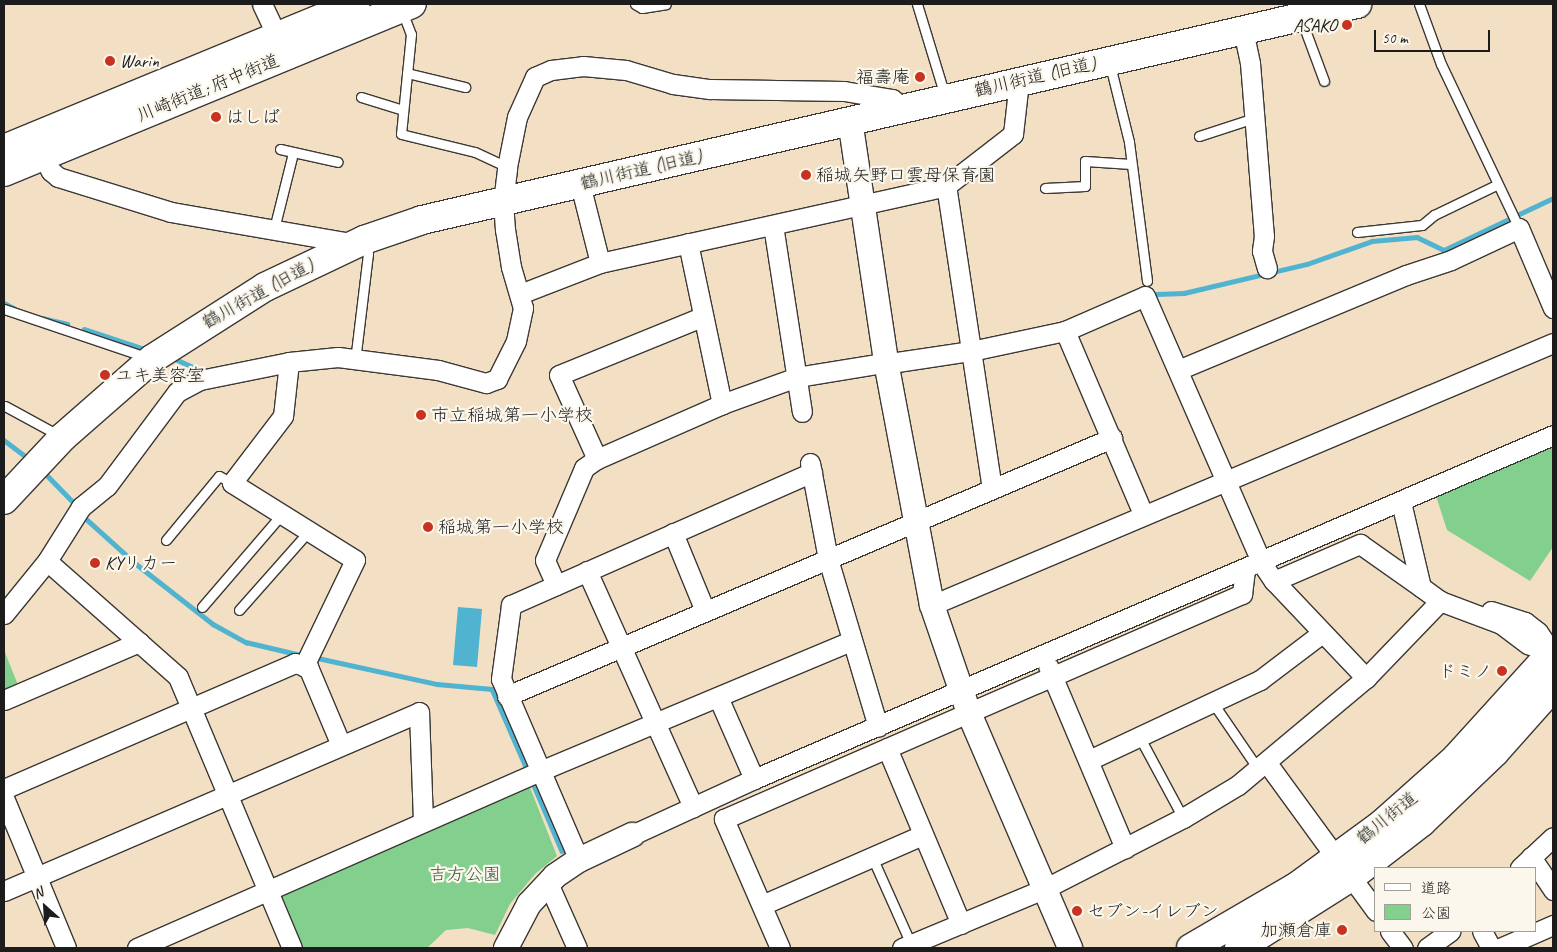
<!DOCTYPE html>
<meta charset="utf-8">
<style>
body{margin:0}
#map{position:relative;width:1557px;height:952px;overflow:hidden;background:#f3dfc3;font-family:Caveat,"Klee One",sans-serif}
div>[style]{position:absolute}
.green>*{inset:0;background:#83cf8d}
.water>*{inset:0;background:#50b3cf}
.stream>*{height:4.5px;margin:-2.25px;padding:0 2.25px;transform-origin:2.25px;border-radius:2.25px;background:#50b3cf}
.roads{filter:drop-shadow(1px 0 #3c3935) drop-shadow(-1px 0 #3c3935) drop-shadow(0 1px #3c3935) drop-shadow(0 -1px #3c3935)}
.service>*{height:9px;margin:-4.5px;padding:0 4.5px;transform-origin:4.5px;border-radius:4.5px;background:#fff}
.minor>*{height:19px;margin:-9.5px;padding:0 9.5px;transform-origin:9.5px;border-radius:9.5px;background:#fff}
.tertiary>*{height:24px;margin:-12px;padding:0 12px;transform-origin:12px;border-radius:12px;background:#fff}
.primary>*{height:28px;margin:-14px;padding:0 14px;transform-origin:14px;border-radius:14px;background:#fff}
.dots>*{width:14px;height:14px;translate:-50% -50%;box-sizing:border-box;border:2px solid #fbf7ec;border-radius:50%}
span{translate:-50% -50%;white-space:nowrap;text-align:center;line-height:1.15;-webkit-text-stroke:4.5px #fbf7ec;paint-order:stroke}
.poi-label{font-size:18px;color:#1c1c1c}
.right{translate:-100% -50%;text-align:right}
.left{translate:0 -50%;text-align:left}
.street-label{font-size:18px;color:#1c1c1c}
.park-label{font-size:18px;color:#405b44}
.frame{position:absolute;inset:0;border:5px solid #1c1c1c;pointer-events:none}
.legend{position:absolute;left:1374px;top:867px;width:162px;height:65px;box-sizing:border-box;background:#fbf7ec;border:1px solid #a29f99;margin:0;padding:6px 9px;list-style:none;font-size:15px;color:#1c1c1c}
.legend li{display:flex;align-items:center;gap:10px;height:25px}
.legend b{width:25px;border:1px solid #a29f99}
.north{position:absolute;left:20px;top:882px;width:50px;height:50px;-webkit-text-stroke:4px #fbf7ec;paint-order:stroke;rotate:334deg;font-size:14px;font-weight:700;line-height:20px;text-align:center;color:#1c1c1c}
.north::after{content:'';display:block;margin:auto;width:18px;height:22px;background:#1c1c1c;clip-path:polygon(50% 0,100% 100%,50% 72%,0 100%)}
.scale{position:absolute;left:1374px;top:30px;width:116px;height:22px;box-sizing:border-box;border:2px solid #1c1c1c;border-top:0;padding-left:6px;font-size:15px;line-height:18px;white-space:nowrap;color:#1c1c1c;-webkit-text-stroke:4px #fbf7ec;paint-order:stroke}
</style>
<div id="map">
<div class="green">
<div style="clip-path:polygon(1553px 444px,1553px 547px,1530px 581px,1447px 530px,1436px 496px)"></div>
<div style="clip-path:polygon(4px 650px,18px 685px,4px 691px)"></div>
<div style="clip-path:polygon(529px 785px,557px 856px,535px 874px,510px 904px,495px 935px,468px 928px,446px 930px,427px 948px,302px 948px,280px 896px)"></div>
</div>
<div class="water">
<div style="clip-path:polygon(458px 607px,482px 609px,477px 667px,453px 665px)"></div>
</div>
<div class="stream">
<div style="left:1156px;top:294px;width:28px;rotate:-2deg"></div>
<div style="left:1184px;top:293px;width:126px;rotate:-13.3deg"></div>
<div style="left:1307px;top:264px;width:69px;rotate:-19.5deg"></div>
<div style="left:1372px;top:241px;width:45px;rotate:-5.1deg"></div>
<div style="left:1417px;top:237px;width:30px;rotate:26deg"></div>
<div style="left:1444px;top:250px;width:121px;rotate:-25.5deg"></div>
<div style="left:4px;top:303px;width:11px;rotate:27deg"></div>
<div style="left:42px;top:318px;width:26px;rotate:13deg"></div>
<div style="left:84px;top:329px;width:66px;rotate:18.4deg"></div>
<div style="left:173px;top:358px;width:35px;rotate:24deg"></div>
<div style="left:4px;top:440px;width:34px;rotate:37deg"></div>
<div style="left:43px;top:471px;width:46px;rotate:45.9deg"></div>
<div style="left:84px;top:517px;width:69px;rotate:42deg"></div>
<div style="left:135px;top:563px;width:99px;rotate:38deg"></div>
<div style="left:213px;top:624px;width:38px;rotate:29deg"></div>
<div style="left:246px;top:642px;width:57px;rotate:13.3deg"></div>
<div style="left:313px;top:657px;width:127px;rotate:12.3deg"></div>
<div style="left:437px;top:684px;width:55px;rotate:5.2deg"></div>
<div style="left:492px;top:689px;width:85px;rotate:66.4deg"></div>
<div style="left:532px;top:781px;width:76px;rotate:66.8deg"></div>
</div>
<div class="roads">
<div class="service">
<div style="left:635px;top:4px;width:8px;rotate:30deg"></div>
<div style="left:642px;top:8px;width:24px;rotate:-9deg"></div>
<div style="left:917px;top:4px;width:96px;rotate:73.1deg"></div>
<div style="left:1419px;top:4px;width:64px;rotate:69.9deg"></div>
<div style="left:1441px;top:64px;width:182px;rotate:64.6deg"></div>
<div style="left:402px;top:11px;width:25px;rotate:69deg"></div>
<div style="left:411px;top:34px;width:100px;rotate:95.7deg"></div>
<div style="left:401px;top:134px;width:76px;rotate:13.7deg"></div>
<div style="left:475px;top:152px;width:35px;rotate:25deg"></div>
<div style="left:1301px;top:19px;width:66px;rotate:69.6deg"></div>
<div style="left:1110px;top:65px;width:79px;rotate:76.1deg"></div>
<div style="left:1129px;top:142px;width:140px;rotate:82.6deg"></div>
<div style="left:407px;top:73px;width:60px;rotate:13.6deg"></div>
<div style="left:361px;top:97px;width:44px;rotate:17.2deg"></div>
<div style="left:1199px;top:136px;width:58px;rotate:-18.1deg"></div>
<div style="left:280px;top:149px;width:59px;rotate:12.6deg"></div>
<div style="left:1045px;top:188px;width:40px;rotate:-2.9deg"></div>
<div style="left:1085px;top:186px;width:25px;rotate:-90deg"></div>
<div style="left:1085px;top:161px;width:46px;rotate:3.7deg"></div>
<div style="left:274px;top:229px;width:78px;rotate:-76deg"></div>
<div style="left:1357px;top:232px;width:65px;rotate:-6.1deg"></div>
<div style="left:1422px;top:225px;width:16px;rotate:-40deg"></div>
<div style="left:1434px;top:215px;width:69px;rotate:-25.8deg"></div>
<div style="left:4px;top:309px;width:153px;rotate:18.7deg"></div>
<div style="left:355px;top:361px;width:108px;rotate:-83.1deg"></div>
<div style="left:368px;top:254px;width:11px;rotate:-105deg"></div>
<div style="left:5px;top:406px;width:63px;rotate:28.6deg"></div>
<div style="left:166px;top:540px;width:83px;rotate:-50.4deg"></div>
<div style="left:219px;top:476px;width:15px;rotate:28deg"></div>
<div style="left:202px;top:607px;width:121px;rotate:-49.3deg"></div>
<div style="left:239px;top:610px;width:106px;rotate:-48.5deg"></div>
<div style="left:1213px;top:703px;width:80px;rotate:55.7deg"></div>
<div style="left:1140px;top:738px;width:91px;rotate:61.7deg"></div>
<div style="left:872px;top:857px;width:95px;rotate:65.9deg"></div>
</div>
<div class="minor">
<div style="left:262px;top:4px;width:35px;rotate:65deg"></div>
<div style="left:1243px;top:30px;width:34px;rotate:78deg"></div>
<div style="left:1250px;top:63px;width:174px;rotate:85.4deg"></div>
<div style="left:1264px;top:236px;width:15px;rotate:98deg"></div>
<div style="left:1262px;top:251px;width:18px;rotate:74deg"></div>
<div style="left:38px;top:146px;width:28px;rotate:63deg"></div>
<div style="left:51px;top:171px;width:9px;rotate:41deg"></div>
<div style="left:58px;top:177px;width:118px;rotate:17.2deg"></div>
<div style="left:171px;top:212px;width:188px;rotate:9.8deg"></div>
<div style="left:580px;top:184px;width:81px;rotate:75.8deg"></div>
<div style="left:773px;top:225px;width:189px;rotate:81.2deg"></div>
<div style="left:688px;top:243px;width:165px;rotate:78.1deg"></div>
<div style="left:520px;top:294px;width:86px;rotate:-21.2deg"></div>
<div style="left:600px;top:263px;width:354px;rotate:-12.5deg"></div>
<div style="left:1065px;top:331px;width:199px;rotate:66.9deg"></div>
<div style="left:289px;top:362px;width:54px;rotate:96.3deg"></div>
<div style="left:283px;top:416px;width:84px;rotate:127.3deg"></div>
<div style="left:232px;top:483px;width:145px;rotate:32deg"></div>
<div style="left:355px;top:560px;width:118px;rotate:115.7deg"></div>
<div style="left:897px;top:362px;width:75px;rotate:-8.5deg"></div>
<div style="left:971px;top:351px;width:96px;rotate:-12deg"></div>
<div style="left:1065px;top:331px;width:87px;rotate:-23.6deg"></div>
<div style="left:1145px;top:296px;width:290px;rotate:66.4deg"></div>
<div style="left:1261px;top:562px;width:23px;rotate:56deg"></div>
<div style="left:1274px;top:581px;width:134px;rotate:46.5deg"></div>
<div style="left:1178px;top:370px;width:247px;rotate:-22.6deg"></div>
<div style="left:1406px;top:275px;width:47px;rotate:-18.4deg"></div>
<div style="left:1451px;top:260px;width:75px;rotate:-25.2deg"></div>
<div style="left:1519px;top:228px;width:87px;rotate:67deg"></div>
<div style="left:597px;top:459px;width:92px;rotate:-114.3deg"></div>
<div style="left:559px;top:375px;width:154px;rotate:-22.1deg"></div>
<div style="left:810px;top:463px;width:98px;rotate:79.4deg"></div>
<div style="left:828px;top:559px;width:175px;rotate:73.4deg"></div>
<div style="left:992px;top:489px;width:306px;rotate:-98.6deg"></div>
<div style="left:946px;top:186px;width:85px;rotate:-37.8deg"></div>
<div style="left:1013px;top:134px;width:53px;rotate:-83.5deg"></div>
<div style="left:1401px;top:502px;width:87px;rotate:76.8deg"></div>
<div style="left:1421px;top:587px;width:24px;rotate:36deg"></div>
<div style="left:1440px;top:601px;width:65px;rotate:20.7deg"></div>
<div style="left:1501px;top:624px;width:34px;rotate:37deg"></div>
<div style="left:1528px;top:644px;width:26px;rotate:21deg"></div>
<div style="left:673px;top:533px;width:84px;rotate:67.7deg"></div>
<div style="left:47px;top:561px;width:175px;rotate:41.5deg"></div>
<div style="left:178px;top:677px;width:294px;rotate:67.2deg"></div>
<div style="left:587px;top:571px;width:259px;rotate:65.8deg"></div>
<div style="left:1274px;top:581px;width:94px;rotate:-23.3deg"></div>
<div style="left:1360px;top:544px;width:75px;rotate:35.2deg"></div>
<div style="left:556px;top:585px;width:27px;rotate:-114deg"></div>
<div style="left:545px;top:560px;width:100px;rotate:-67deg"></div>
<div style="left:584px;top:468px;width:16px;rotate:-35deg"></div>
<div style="left:597px;top:459px;width:137px;rotate:-23.7deg"></div>
<div style="left:722px;top:404px;width:80px;rotate:-19.8deg"></div>
<div style="left:797px;top:377px;width:80px;rotate:-9.3deg"></div>
<div style="left:932px;top:605px;width:674px;rotate:-22.87deg"></div>
<div style="left:1491px;top:611px;width:36px;rotate:18deg"></div>
<div style="left:1525px;top:622px;width:16px;rotate:38deg"></div>
<div style="left:1538px;top:632px;width:25px;rotate:56deg"></div>
<div style="left:4px;top:614px;width:68px;rotate:-50.9deg"></div>
<div style="left:47px;top:561px;width:64px;rotate:-57.8deg"></div>
<div style="left:81px;top:507px;width:33px;rotate:-39deg"></div>
<div style="left:107px;top:486px;width:117px;rotate:-53.3deg"></div>
<div style="left:177px;top:392px;width:26px;rotate:-28deg"></div>
<div style="left:200px;top:380px;width:91px;rotate:-11.4deg"></div>
<div style="left:289px;top:362px;width:49px;rotate:-5.8deg"></div>
<div style="left:338px;top:357px;width:101px;rotate:7.4deg"></div>
<div style="left:438px;top:370px;width:50px;rotate:15.2deg"></div>
<div style="left:486px;top:383px;width:12px;rotate:-20deg"></div>
<div style="left:497px;top:379px;width:42px;rotate:-63.4deg"></div>
<div style="left:516px;top:341px;width:34px;rotate:-78deg"></div>
<div style="left:523px;top:308px;width:43px;rotate:-106.3deg"></div>
<div style="left:511px;top:267px;width:37px;rotate:-99deg"></div>
<div style="left:505px;top:230px;width:28px;rotate:-94deg"></div>
<div style="left:503px;top:202px;width:35px;rotate:-83deg"></div>
<div style="left:507px;top:167px;width:51px;rotate:-78.7deg"></div>
<div style="left:517px;top:117px;width:44px;rotate:-65.8deg"></div>
<div style="left:535px;top:77px;width:17px;rotate:-24deg"></div>
<div style="left:551px;top:70px;width:32px;rotate:-7deg"></div>
<div style="left:583px;top:66px;width:43px;rotate:5.3deg"></div>
<div style="left:626px;top:70px;width:49px;rotate:16.6deg"></div>
<div style="left:673px;top:84px;width:37px;rotate:8deg"></div>
<div style="left:710px;top:89px;width:134px;rotate:0.9deg"></div>
<div style="left:844px;top:91px;width:49px;rotate:9.5deg"></div>
<div style="left:892px;top:99px;width:14px;rotate:39deg"></div>
<div style="left:1048px;top:666px;width:198px;rotate:67.1deg"></div>
<div style="left:507px;top:696px;width:658px;rotate:-23.1deg"></div>
<div style="left:718px;top:697px;width:90px;rotate:66.3deg"></div>
<div style="left:4px;top:700px;width:147px;rotate:-23.2deg"></div>
<div style="left:887px;top:748px;width:191px;rotate:67.2deg"></div>
<div style="left:1089px;top:760px;width:189px;rotate:-25.1deg"></div>
<div style="left:1260px;top:680px;width:78px;rotate:-37.2deg"></div>
<div style="left:1267px;top:763px;width:119px;rotate:53.9deg"></div>
<div style="left:4px;top:789px;width:317px;rotate:-23.4deg"></div>
<div style="left:295px;top:663px;width:14px;rotate:17deg"></div>
<div style="left:308px;top:667px;width:85px;rotate:67.1deg"></div>
<div style="left:4px;top:798px;width:162px;rotate:67.5deg"></div>
<div style="left:632px;top:835px;width:134px;rotate:-24.7deg"></div>
<div style="left:754px;top:779px;width:870px;rotate:-23.29deg"></div>
<div style="left:1531px;top:857px;width:40px;rotate:56deg"></div>
<div style="left:579px;top:860px;width:197px;rotate:-113.3deg"></div>
<div style="left:501px;top:679px;width:75px;rotate:-82.3deg"></div>
<div style="left:511px;top:605px;width:329px;rotate:-23.8deg"></div>
<div style="left:1520px;top:868px;width:45px;rotate:-43.2deg"></div>
<div style="left:1351px;top:877px;width:42px;rotate:53.7deg"></div>
<div style="left:548px;top:883px;width:71px;rotate:66deg"></div>
<div style="left:4px;top:891px;width:452px;rotate:-23.3deg"></div>
<div style="left:419px;top:712px;width:110px;rotate:87.9deg"></div>
<div style="left:762px;top:905px;width:175px;rotate:-23.6deg"></div>
<div style="left:1390px;top:931px;width:21px;rotate:53deg"></div>
<div style="left:1482px;top:931px;width:19px;rotate:62deg"></div>
<div style="left:137px;top:948px;width:440px;rotate:-23.7deg"></div>
<div style="left:540px;top:771px;width:337px;rotate:-22.7deg"></div>
<div style="left:780px;top:948px;width:141px;rotate:-113.5deg"></div>
<div style="left:724px;top:819px;width:565px;rotate:-23.48deg"></div>
<div style="left:1242px;top:594px;width:24px;rotate:-83deg"></div>
<div style="left:902px;top:948px;width:154px;rotate:-22.6deg"></div>
<div style="left:1044px;top:889px;width:156px;rotate:-27.1deg"></div>
<div style="left:1183px;top:818px;width:64px;rotate:-31deg"></div>
<div style="left:1238px;top:785px;width:167px;rotate:-39.9deg"></div>
<div style="left:1366px;top:678px;width:107px;rotate:-46.1deg"></div>
<div style="left:1427px;top:948px;width:29px;rotate:-36deg"></div>
<div style="left:1500px;top:948px;width:58px;rotate:-23.5deg"></div>
</div>
<div class="tertiary">
<div style="left:850px;top:120px;width:245px;rotate:81.5deg"></div>
<div style="left:886px;top:362px;width:247px;rotate:79.3deg"></div>
<div style="left:932px;top:605px;width:114px;rotate:71.1deg"></div>
<div style="left:969px;top:713px;width:256px;rotate:66.7deg"></div>
<div style="left:506px;top:948px;width:50px;rotate:-62.4deg"></div>
<div style="left:529px;top:904px;width:38px;rotate:-47deg"></div>
<div style="left:555px;top:876px;width:29px;rotate:-34deg"></div>
<div style="left:579px;top:860px;width:59px;rotate:-25.3deg"></div>
</div>
<div class="primary">
<div style="left:4px;top:149px;width:380px;rotate:-22.4deg"></div>
<div style="left:4px;top:172px;width:441px;rotate:-22.4deg"></div>
<div style="left:4px;top:500px;width:86px;rotate:-46.9deg"></div>
<div style="left:63px;top:437px;width:118px;rotate:-41.2deg"></div>
<div style="left:152px;top:359px;width:134px;rotate:-32.5deg"></div>
<div style="left:265px;top:287px;width:110px;rotate:-25.4deg"></div>
<div style="left:364px;top:240px;width:61px;rotate:-19deg"></div>
<div style="left:422px;top:220px;width:960px;rotate:-13.01deg"></div>
<div style="left:1191px;top:948px;width:121px;rotate:-30.2deg"></div>
<div style="left:1296px;top:887px;width:107px;rotate:-36.2deg"></div>
<div style="left:1382px;top:824px;width:99px;rotate:-41.7deg"></div>
<div style="left:1456px;top:758px;width:144px;rotate:-47.8deg"></div>
<div style="left:1239px;top:948px;width:133px;rotate:-32.4deg"></div>
<div style="left:1351px;top:877px;width:90px;rotate:-37.8deg"></div>
<div style="left:1422px;top:822px;width:101px;rotate:-43.8deg"></div>
<div style="left:1495px;top:752px;width:87px;rotate:-48.3deg"></div>
</div>
</div>
<div class="dots">
<div style="left:1347px;top:25px;background:#c8321e"></div>
<div style="left:110px;top:61px;background:#c8321e"></div>
<div style="left:920px;top:77px;background:#c8321e"></div>
<div style="left:216px;top:117px;background:#c8321e"></div>
<div style="left:806px;top:175px;background:#c8321e"></div>
<div style="left:105px;top:375px;background:#c8321e"></div>
<div style="left:421px;top:415px;background:#c8321e"></div>
<div style="left:428px;top:527px;background:#c8321e"></div>
<div style="left:95px;top:563px;background:#c8321e"></div>
<div style="left:1502px;top:671px;background:#c8321e"></div>
<div style="left:1077px;top:911px;background:#c8321e"></div>
<div style="left:1342px;top:930px;background:#c8321e"></div>
</div>
<div class="poi-label">
<span class="right" style="left:1337px;top:25px">ASAKO</span>
<span class="left" style="left:120px;top:61px">Warin</span>
<span class="right" style="left:910px;top:77px">福壽庵</span>
<span class="left" style="left:226px;top:117px">はしば</span>
<span class="left" style="left:816px;top:175px">稲城矢野口雲母保育園</span>
<span class="left" style="left:115px;top:375px">ユキ美容室</span>
<span class="left" style="left:431px;top:415px">市立稲城第一小学校</span>
<span class="left" style="left:438px;top:527px">稲城第一小学校</span>
<span class="left" style="left:105px;top:563px">KYリカー</span>
<span class="right" style="left:1492px;top:671px">ドミノ</span>
<span class="left" style="left:1087px;top:911px">セブン-イレブン</span>
<span class="right" style="left:1332px;top:930px">加瀬倉庫</span>
</div>
<div class="street-label">
<span style="left:1035px;top:77px;rotate:-13deg">鶴川街道 (旧道)</span>
<span style="left:208px;top:88px;rotate:-22deg">川崎街道; 府中街道</span>
<span style="left:641px;top:170px;rotate:-13deg">鶴川街道 (旧道)</span>
<span style="left:258px;top:294px;rotate:-29deg">鶴川街道 (旧道)</span>
<span style="left:1387px;top:818px;rotate:-39deg">鶴川街道</span>
</div>
<div class="park-label">
<span style="left:465px;top:874px">吉方公園</span>
</div>
<div class="frame"></div>
<ul class="legend">
<li><b style="height:6px;background:#fff"></b>道路</li>
<li><b style="height:14px;background:#83cf8d"></b>公園</li>
</ul>
<div class="north">N</div>
<div class="scale">50 m</div>
</div>
